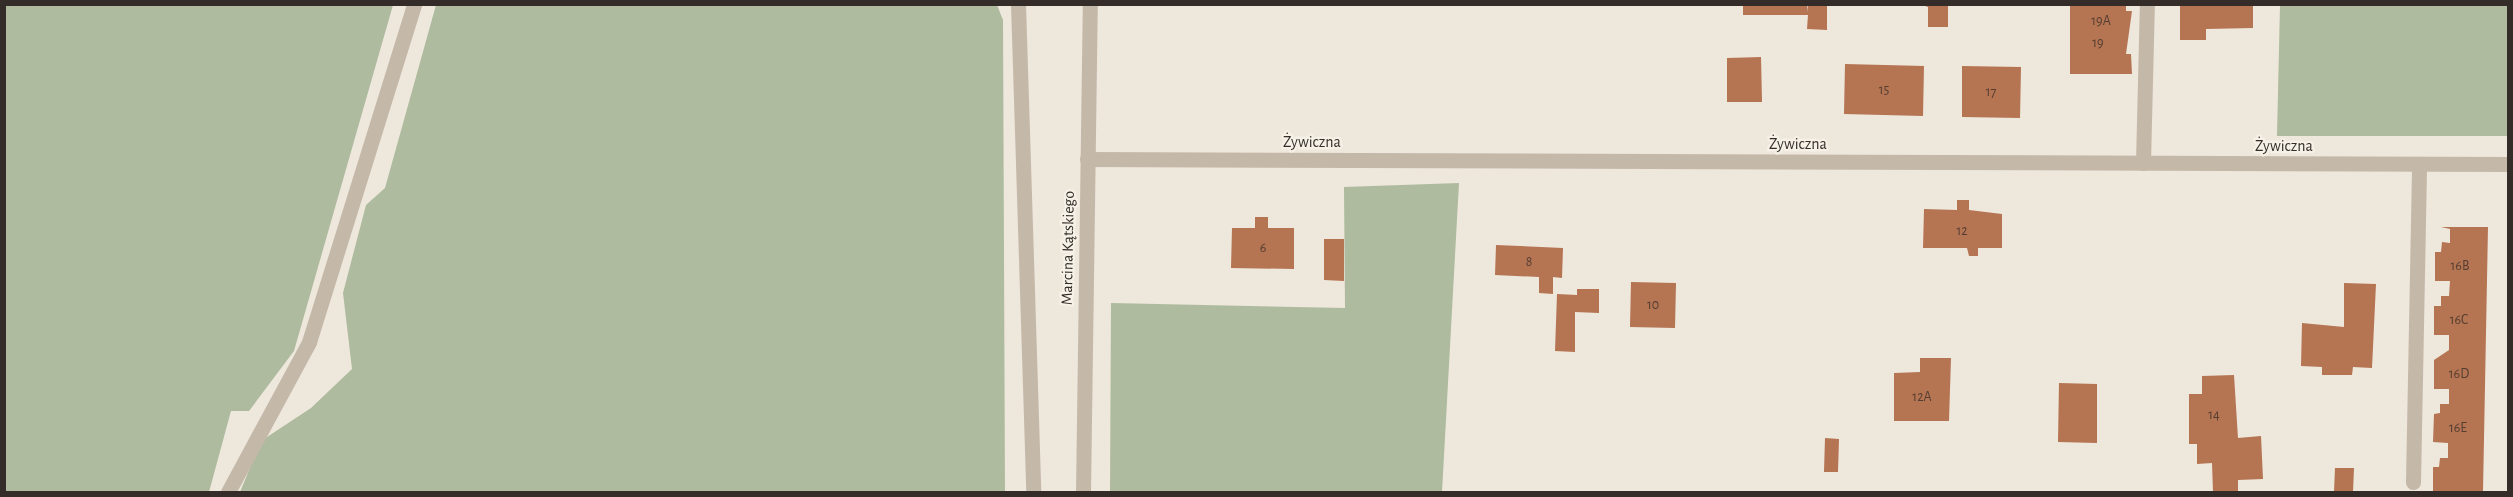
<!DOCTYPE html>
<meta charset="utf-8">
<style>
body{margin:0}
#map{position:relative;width:2513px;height:497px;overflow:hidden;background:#eee7dc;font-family:"Alegreya Sans",sans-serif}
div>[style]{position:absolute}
.green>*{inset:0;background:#aebb9e}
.building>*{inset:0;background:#b57452}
.lane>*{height:15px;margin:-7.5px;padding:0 7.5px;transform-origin:7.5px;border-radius:7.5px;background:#c4b8a9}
.street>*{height:15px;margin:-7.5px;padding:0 7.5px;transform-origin:7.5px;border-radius:7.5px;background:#c4b8a9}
span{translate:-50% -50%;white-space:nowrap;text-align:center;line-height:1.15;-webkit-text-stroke:4.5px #f6f1e7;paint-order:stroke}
.number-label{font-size:14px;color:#543e32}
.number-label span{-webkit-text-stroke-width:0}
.street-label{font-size:16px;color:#332c28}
.frame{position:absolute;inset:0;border:6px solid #332c28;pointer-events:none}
</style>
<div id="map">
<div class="green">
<div style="clip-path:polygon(4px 5px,393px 5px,294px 351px,249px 411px,231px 411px,209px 492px,5px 492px)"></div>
<div style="clip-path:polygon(436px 5px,997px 5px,1003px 20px,1005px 492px,240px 492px,261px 441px,311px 408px,352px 369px,343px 293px,366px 205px,385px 188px)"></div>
<div style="clip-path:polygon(2280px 5px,2508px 5px,2507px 136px,2277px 136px)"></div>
<div style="clip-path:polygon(1459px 183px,1442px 492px,1110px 492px,1111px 303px,1345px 308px,1344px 187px)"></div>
</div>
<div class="building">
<div style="clip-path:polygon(1743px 4px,1807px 4px,1808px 12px,1808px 4px,1827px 4px,1827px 30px,1807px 29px,1808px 15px,1743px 15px)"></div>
<div style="clip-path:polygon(1920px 4px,1948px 4px,1948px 27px,1928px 27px,1928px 7px)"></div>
<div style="clip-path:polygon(2070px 4px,2126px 4px,2126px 11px,2132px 11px,2126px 54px,2131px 54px,2132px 74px,2070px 74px)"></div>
<div style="clip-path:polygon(2180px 4px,2253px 4px,2253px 28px,2206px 29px,2206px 40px,2180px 40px)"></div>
<div style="clip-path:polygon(1761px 57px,1762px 102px,1727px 102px,1727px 58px)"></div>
<div style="clip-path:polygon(1845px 64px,1924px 66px,1923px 116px,1844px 114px)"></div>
<div style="clip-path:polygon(1962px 66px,2021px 67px,2020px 118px,1962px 117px)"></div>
<div style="clip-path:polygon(1957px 200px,1969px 200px,1969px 210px,2002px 214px,2002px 248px,1978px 248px,1978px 256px,1969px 256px,1967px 248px,1923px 248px,1924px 209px,1957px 210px)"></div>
<div style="clip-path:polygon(1255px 217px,1268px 217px,1268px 228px,1294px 228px,1294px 269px,1231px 268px,1232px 228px,1255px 228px)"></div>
<div style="clip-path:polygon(2441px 227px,2488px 227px,2483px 492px,2433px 492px,2433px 467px,2439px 467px,2440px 458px,2448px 458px,2448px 443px,2433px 442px,2434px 414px,2440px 413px,2440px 404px,2449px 404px,2449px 389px,2434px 389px,2434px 360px,2449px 350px,2449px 335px,2434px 335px,2434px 306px,2441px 306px,2441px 296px,2449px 296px,2450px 281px,2435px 281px,2435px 252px,2441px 252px,2442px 242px,2450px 243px,2450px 229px)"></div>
<div style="clip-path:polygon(1324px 239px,1344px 239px,1344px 281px,1324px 280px)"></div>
<div style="clip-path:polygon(1496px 245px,1563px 248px,1562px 278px,1553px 277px,1553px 294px,1539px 293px,1539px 277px,1495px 275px)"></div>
<div style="clip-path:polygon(1631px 282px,1676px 283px,1675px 328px,1630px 327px)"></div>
<div style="clip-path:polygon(2344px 283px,2376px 284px,2372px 368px,2353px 367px,2352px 375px,2322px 375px,2322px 367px,2301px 366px,2302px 323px,2344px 327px)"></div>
<div style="clip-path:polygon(1577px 289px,1599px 289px,1599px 313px,1575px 312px,1575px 352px,1555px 351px,1557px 294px,1577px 295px)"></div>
<div style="clip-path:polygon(1920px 358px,1951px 358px,1949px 421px,1894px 421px,1894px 373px,1920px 372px)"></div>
<div style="clip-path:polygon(2234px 375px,2238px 438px,2261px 436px,2263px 479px,2238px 480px,2238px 492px,2213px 492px,2212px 463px,2197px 464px,2197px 444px,2189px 444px,2189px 394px,2202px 394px,2202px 376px)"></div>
<div style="clip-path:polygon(2059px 383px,2097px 384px,2097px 443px,2058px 442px)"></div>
<div style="clip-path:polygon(1825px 438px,1839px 439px,1838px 472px,1824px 472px)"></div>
<div style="clip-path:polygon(2335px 468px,2354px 468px,2353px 492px,2334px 492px)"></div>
</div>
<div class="lane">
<div style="left:1018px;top:4px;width:488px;rotate:88.2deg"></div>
<div style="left:2143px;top:163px;width:159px;rotate:-88.6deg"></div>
<div style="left:2413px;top:482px;width:318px;rotate:-88.9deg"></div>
<div style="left:228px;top:492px;width:170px;rotate:-61.6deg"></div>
<div style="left:309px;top:342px;width:354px;rotate:-72.7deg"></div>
</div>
<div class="street">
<div style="left:1087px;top:159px;width:1421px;rotate:0.2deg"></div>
<div style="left:1083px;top:492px;width:488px;rotate:-89.2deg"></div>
</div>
<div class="number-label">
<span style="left:2101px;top:21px">19A</span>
<span style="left:2098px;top:43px">19</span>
<span style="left:1884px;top:90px">15</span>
<span style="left:1991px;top:92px">17</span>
<span style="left:1962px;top:231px">12</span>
<span style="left:1263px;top:248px">6</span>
<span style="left:1529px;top:262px">8</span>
<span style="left:2460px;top:266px">16B</span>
<span style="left:1653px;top:305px">10</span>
<span style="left:2459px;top:320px">16C</span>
<span style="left:2459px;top:374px">16D</span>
<span style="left:1922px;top:397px">12A</span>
<span style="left:2214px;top:415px">14</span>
<span style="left:2458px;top:428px">16E</span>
</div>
<div class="street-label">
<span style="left:1312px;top:142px">Żywiczna</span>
<span style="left:1798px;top:144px">Żywiczna</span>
<span style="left:2284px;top:146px">Żywiczna</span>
<span style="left:1068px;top:248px;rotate:-89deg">Marcina Kątskiego</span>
</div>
<div class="frame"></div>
</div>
